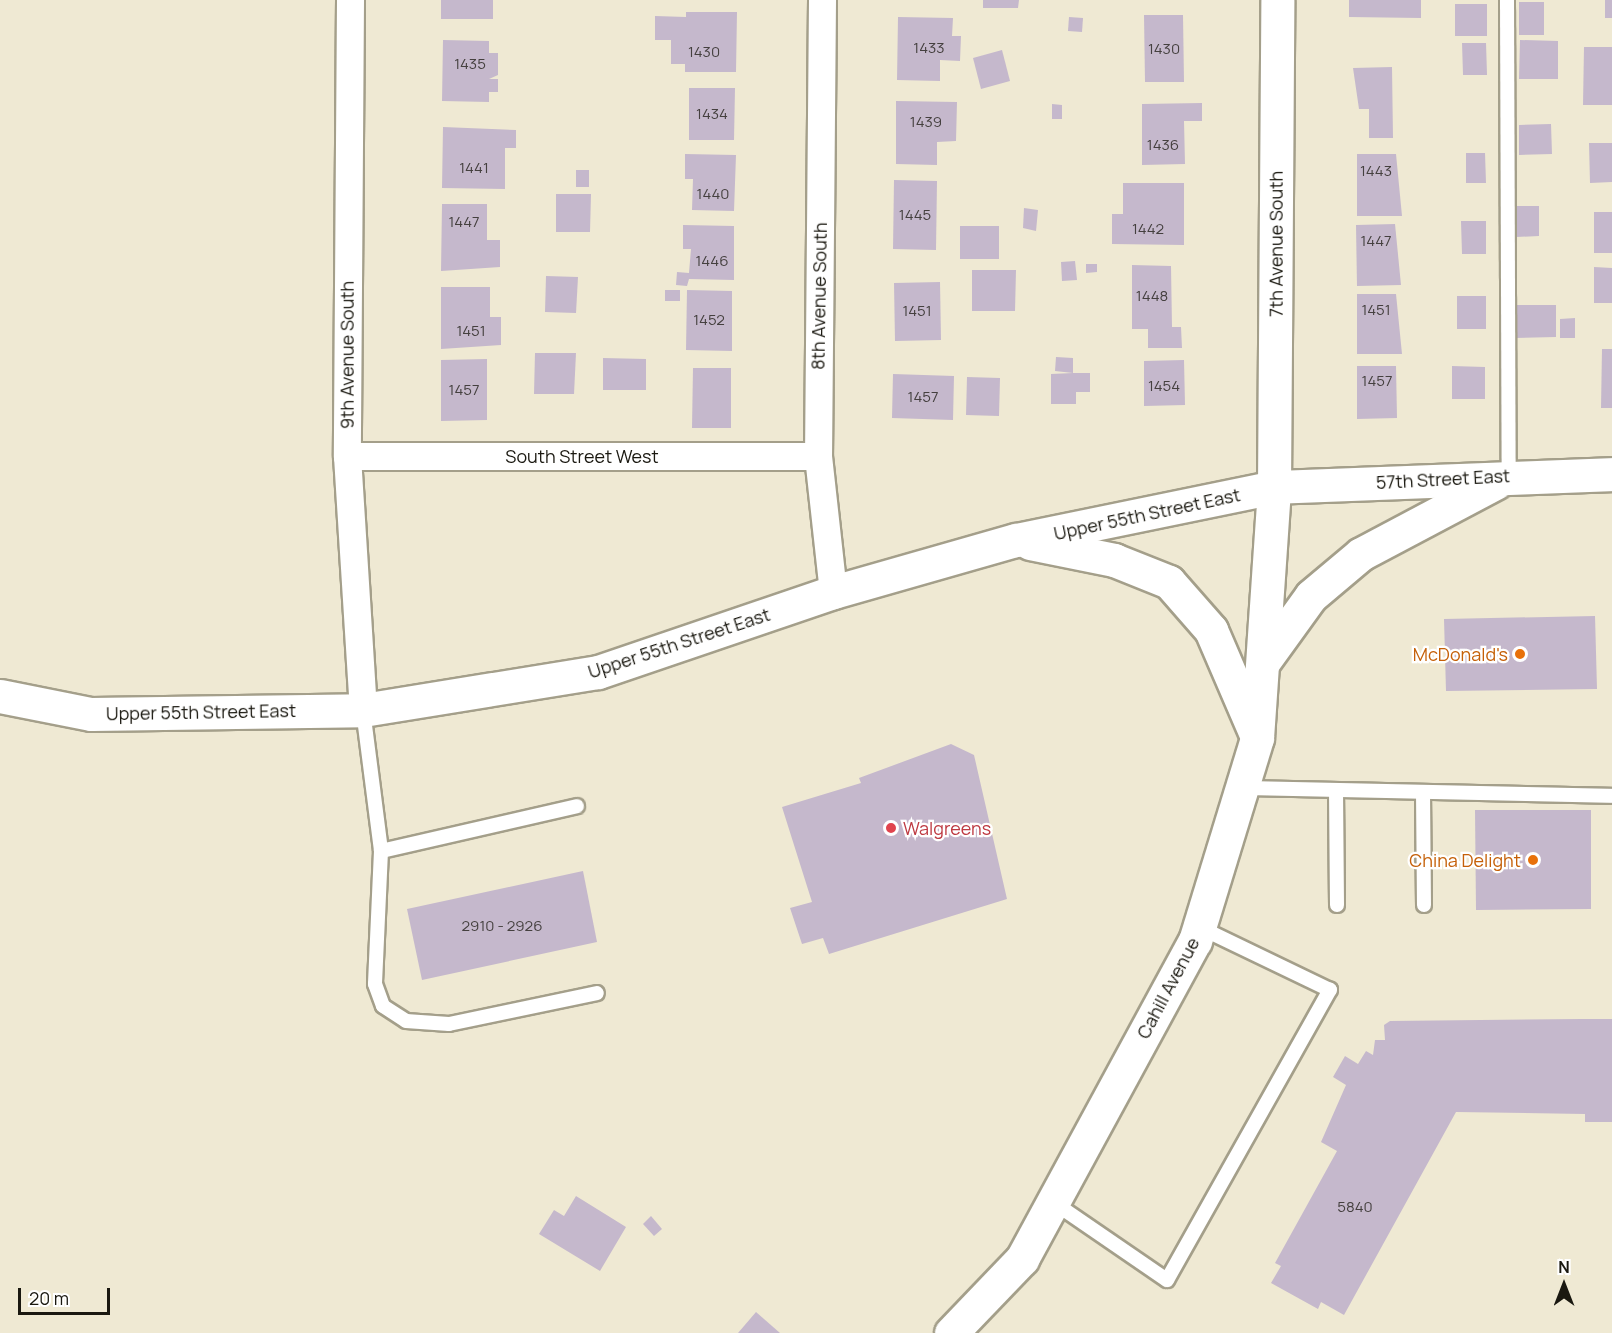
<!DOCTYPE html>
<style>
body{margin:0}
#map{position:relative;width:1612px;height:1333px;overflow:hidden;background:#efe9d3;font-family:Manrope,sans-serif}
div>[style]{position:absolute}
.building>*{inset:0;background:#c5b8cc}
.roads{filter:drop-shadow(2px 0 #a49f8a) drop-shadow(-2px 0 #a49f8a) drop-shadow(0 2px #a49f8a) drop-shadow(0 -2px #a49f8a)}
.lane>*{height:14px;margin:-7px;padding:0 7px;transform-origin:7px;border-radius:7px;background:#fff}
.street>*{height:27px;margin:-13.5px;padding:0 13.5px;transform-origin:13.5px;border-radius:13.5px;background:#fff}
.secondary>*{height:33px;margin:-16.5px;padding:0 16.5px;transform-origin:16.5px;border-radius:16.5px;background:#fff}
.dots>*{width:16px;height:16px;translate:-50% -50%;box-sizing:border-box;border:3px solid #fff;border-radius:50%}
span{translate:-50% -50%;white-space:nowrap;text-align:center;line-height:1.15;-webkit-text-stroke:4.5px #fff;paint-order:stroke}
.number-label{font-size:15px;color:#45403f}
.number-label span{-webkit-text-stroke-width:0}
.street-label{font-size:18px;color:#1a1810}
.food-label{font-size:18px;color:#c56008}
.right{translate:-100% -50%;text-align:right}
.health-label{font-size:18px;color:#be3a42}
.left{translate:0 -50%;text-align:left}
.north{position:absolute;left:1534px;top:1255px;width:60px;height:60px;-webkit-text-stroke:4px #fff;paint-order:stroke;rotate:0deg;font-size:16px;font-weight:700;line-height:24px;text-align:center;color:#1a1810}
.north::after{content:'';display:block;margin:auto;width:21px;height:27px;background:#1a1810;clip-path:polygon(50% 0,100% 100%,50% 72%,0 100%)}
.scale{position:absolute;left:18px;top:1288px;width:92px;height:27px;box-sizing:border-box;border:3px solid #1a1810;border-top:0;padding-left:8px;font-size:18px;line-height:21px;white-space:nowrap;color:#1a1810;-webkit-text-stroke:4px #fff;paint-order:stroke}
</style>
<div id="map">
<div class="building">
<div style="clip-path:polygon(441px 0,493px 0,493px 19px,441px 19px)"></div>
<div style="clip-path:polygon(983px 0,1019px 0,1018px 8px,983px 8px)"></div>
<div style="clip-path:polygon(1349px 0,1421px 0,1421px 18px,1349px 17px)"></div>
<div style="clip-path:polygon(1605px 0,1612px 0,1612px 18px,1605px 18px)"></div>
<div style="clip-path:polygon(1519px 2px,1544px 2px,1544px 35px,1519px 35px)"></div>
<div style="clip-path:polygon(1455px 4px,1487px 4px,1487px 36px,1455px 36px)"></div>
<div style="clip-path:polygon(686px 12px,737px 12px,736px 72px,685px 72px,685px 64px,671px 64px,671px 40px,655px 40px,655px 16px,686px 17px)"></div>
<div style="clip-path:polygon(1144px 15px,1183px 15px,1184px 82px,1145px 82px)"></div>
<div style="clip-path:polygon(898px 17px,953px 18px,952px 36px,961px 36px,960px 61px,940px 60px,940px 81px,897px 80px)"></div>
<div style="clip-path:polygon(1069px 17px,1083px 18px,1082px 32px,1068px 31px)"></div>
<div style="clip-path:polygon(443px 40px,489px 41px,489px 53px,498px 53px,498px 75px,489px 79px,498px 79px,498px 92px,489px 92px,489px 102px,442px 101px)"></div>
<div style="clip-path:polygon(1520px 40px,1558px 41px,1558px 79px,1519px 79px)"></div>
<div style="clip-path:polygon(1462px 43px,1486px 43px,1487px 75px,1463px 75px)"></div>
<div style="clip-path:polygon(1584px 47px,1612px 47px,1612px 105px,1583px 105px)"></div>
<div style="clip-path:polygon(1002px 50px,1010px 81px,981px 89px,973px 58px)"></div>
<div style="clip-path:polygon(1392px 67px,1393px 138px,1369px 138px,1369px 109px,1359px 109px,1353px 68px)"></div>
<div style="clip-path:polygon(689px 88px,735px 88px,734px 140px,689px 140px)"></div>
<div style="clip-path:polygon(896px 101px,957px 102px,956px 141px,937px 142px,937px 165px,896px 164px)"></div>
<div style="clip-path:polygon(1202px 103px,1202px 121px,1184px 121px,1185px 164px,1142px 165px,1142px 104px)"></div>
<div style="clip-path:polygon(1052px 104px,1062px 105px,1062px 119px,1052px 119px)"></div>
<div style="clip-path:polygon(1551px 124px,1552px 154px,1519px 155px,1519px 125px)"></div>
<div style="clip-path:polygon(443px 127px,516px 130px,516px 148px,505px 148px,505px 189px,442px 188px)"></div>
<div style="clip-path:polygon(1589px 143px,1612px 143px,1612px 182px,1590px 183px)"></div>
<div style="clip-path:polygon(1466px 153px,1485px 153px,1486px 183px,1466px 183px)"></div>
<div style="clip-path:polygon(685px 154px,736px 155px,734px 211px,692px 210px,693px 179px,685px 179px)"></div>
<div style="clip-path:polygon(1357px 154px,1396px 154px,1402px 216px,1357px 216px)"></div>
<div style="clip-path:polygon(576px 170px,589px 170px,589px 187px,576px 187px)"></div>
<div style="clip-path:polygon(894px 180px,937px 181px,936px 250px,893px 249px)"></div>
<div style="clip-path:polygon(1123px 183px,1184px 183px,1184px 245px,1112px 244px,1112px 214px,1123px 214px)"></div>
<div style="clip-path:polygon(556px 194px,591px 194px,590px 232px,556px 232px)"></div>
<div style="clip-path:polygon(442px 204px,487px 204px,487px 240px,500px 240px,500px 267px,441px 271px)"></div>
<div style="clip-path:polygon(1516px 206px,1539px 206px,1539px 236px,1516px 237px)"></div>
<div style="clip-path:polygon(1024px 208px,1038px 210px,1036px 231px,1023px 228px)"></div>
<div style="clip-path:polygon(1594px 212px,1612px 212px,1612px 253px,1594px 253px)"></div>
<div style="clip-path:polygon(1461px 221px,1486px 221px,1486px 254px,1462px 254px)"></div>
<div style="clip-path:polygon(1395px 224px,1401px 285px,1357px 286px,1356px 225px)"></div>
<div style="clip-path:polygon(683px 225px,734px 226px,734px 280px,689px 279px,687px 286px,676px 285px,677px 272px,689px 273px,691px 249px,683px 249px)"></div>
<div style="clip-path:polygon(960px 226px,999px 226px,999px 259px,960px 259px)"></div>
<div style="clip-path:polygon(1075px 261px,1077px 280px,1062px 281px,1061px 262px)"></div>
<div style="clip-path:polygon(1086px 264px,1097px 264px,1097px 272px,1086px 273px)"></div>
<div style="clip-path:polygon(1132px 265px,1171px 266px,1172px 327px,1181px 327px,1182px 348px,1148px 348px,1148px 329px,1132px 329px)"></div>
<div style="clip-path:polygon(1594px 267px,1612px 268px,1612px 303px,1594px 303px)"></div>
<div style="clip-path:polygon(972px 270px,1016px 270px,1015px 311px,972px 311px)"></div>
<div style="clip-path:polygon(546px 276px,578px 277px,576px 313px,545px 312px)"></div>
<div style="clip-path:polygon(940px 282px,941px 340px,895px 341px,894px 283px)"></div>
<div style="clip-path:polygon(441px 287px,490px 287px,490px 317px,501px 317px,501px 345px,441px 349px)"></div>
<div style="clip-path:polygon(665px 290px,680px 290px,680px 301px,665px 301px)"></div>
<div style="clip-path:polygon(687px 290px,732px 291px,732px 351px,686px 350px)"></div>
<div style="clip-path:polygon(1357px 294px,1396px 294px,1402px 354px,1357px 354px)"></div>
<div style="clip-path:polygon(1457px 296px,1486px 296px,1486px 329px,1457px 329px)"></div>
<div style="clip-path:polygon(1515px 305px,1556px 305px,1556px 337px,1515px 338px)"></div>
<div style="clip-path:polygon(1575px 318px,1575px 338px,1560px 338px,1560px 319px)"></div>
<div style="clip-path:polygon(1602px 349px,1612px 349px,1612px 408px,1601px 408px)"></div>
<div style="clip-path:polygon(535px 353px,576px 353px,574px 394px,534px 394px)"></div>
<div style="clip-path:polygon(1056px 357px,1073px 358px,1073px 373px,1090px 373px,1090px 392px,1076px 392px,1076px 404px,1051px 404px,1051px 374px,1073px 373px,1055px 371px)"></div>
<div style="clip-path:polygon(603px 358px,646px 359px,646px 390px,603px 390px)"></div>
<div style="clip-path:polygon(487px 359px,487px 420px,441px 421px,441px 360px)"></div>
<div style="clip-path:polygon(1184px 360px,1185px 405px,1144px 406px,1144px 361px)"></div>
<div style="clip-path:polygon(1357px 366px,1396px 366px,1397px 418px,1357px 419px)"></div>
<div style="clip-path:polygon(1452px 366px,1485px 367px,1485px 399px,1452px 399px)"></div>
<div style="clip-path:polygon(693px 368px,731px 368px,731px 428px,692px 428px)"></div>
<div style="clip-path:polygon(893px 374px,954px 376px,953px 420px,892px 418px)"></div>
<div style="clip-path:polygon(967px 377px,1000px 378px,999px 416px,966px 415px)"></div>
<div style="clip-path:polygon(1595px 616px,1597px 689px,1446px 691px,1444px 619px)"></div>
<div style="clip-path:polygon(951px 744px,974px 755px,1007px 899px,829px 954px,823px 938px,802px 944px,790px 908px,812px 902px,782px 807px,861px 783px,859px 778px)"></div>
<div style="clip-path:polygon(1475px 810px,1591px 810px,1591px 909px,1476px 910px)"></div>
<div style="clip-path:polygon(583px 871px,597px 942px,422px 980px,407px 909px)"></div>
<div style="clip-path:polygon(1582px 1019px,1612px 1019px,1612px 1122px,1585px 1122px,1585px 1114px,1456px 1112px,1344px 1315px,1321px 1302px,1318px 1309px,1271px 1283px,1281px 1266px,1275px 1263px,1337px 1151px,1321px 1142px,1346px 1085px,1333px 1077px,1345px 1056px,1358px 1064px,1366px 1051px,1373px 1055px,1375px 1040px,1385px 1040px,1384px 1025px,1390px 1021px)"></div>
<div style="clip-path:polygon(576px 1196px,626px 1227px,600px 1271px,539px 1234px,554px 1210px,564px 1216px)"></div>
<div style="clip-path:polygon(651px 1216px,662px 1229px,654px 1236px,643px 1224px)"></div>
<div style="clip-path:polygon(756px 1312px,780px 1333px,738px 1333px)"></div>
</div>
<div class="roads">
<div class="lane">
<div style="left:1507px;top:0;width:476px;rotate:89.8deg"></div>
<div style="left:363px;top:710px;width:142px;rotate:82.7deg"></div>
<div style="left:381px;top:851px;width:133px;rotate:92.6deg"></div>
<div style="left:375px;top:984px;width:23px;rotate:70deg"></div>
<div style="left:383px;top:1006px;width:27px;rotate:33deg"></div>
<div style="left:406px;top:1021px;width:43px;rotate:4deg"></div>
<div style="left:449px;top:1024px;width:151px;rotate:-11.8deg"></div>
<div style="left:1242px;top:788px;width:370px;rotate:1.2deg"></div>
<div style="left:1336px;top:790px;width:115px;rotate:89.5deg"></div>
<div style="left:1423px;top:792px;width:113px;rotate:89.5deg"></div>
<div style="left:381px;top:851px;width:201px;rotate:-12.9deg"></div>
<div style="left:1053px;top:1202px;width:138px;rotate:34.4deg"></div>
<div style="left:1167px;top:1280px;width:333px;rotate:-60.7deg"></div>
<div style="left:1330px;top:990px;width:145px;rotate:-154.3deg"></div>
</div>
<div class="street">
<div style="left:350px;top:0;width:456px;rotate:90.4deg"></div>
<div style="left:347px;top:456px;width:255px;rotate:86.4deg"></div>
<div style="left:822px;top:0;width:456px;rotate:90.5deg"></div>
<div style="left:818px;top:456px;width:137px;rotate:83.7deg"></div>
<div style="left:347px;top:456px;width:471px"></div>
</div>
<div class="secondary">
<div style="left:1030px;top:543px;width:86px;rotate:11.4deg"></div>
<div style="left:1114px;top:560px;width:59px;rotate:21.8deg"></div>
<div style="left:1169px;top:582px;width:64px;rotate:48.8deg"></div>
<div style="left:1211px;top:630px;width:111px;rotate:66.7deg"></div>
<div style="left:1264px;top:661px;width:80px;rotate:-54.1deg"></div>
<div style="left:1311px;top:596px;width:65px;rotate:-40deg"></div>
<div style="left:1361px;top:554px;width:152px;rotate:-27.9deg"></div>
<div style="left:0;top:696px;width:93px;rotate:11.2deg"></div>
<div style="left:91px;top:714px;width:272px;rotate:-0.8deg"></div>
<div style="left:363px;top:710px;width:238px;rotate:-9.2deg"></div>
<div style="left:598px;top:672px;width:248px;rotate:-18.8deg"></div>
<div style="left:833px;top:592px;width:190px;rotate:-15.9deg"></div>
<div style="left:1016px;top:540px;width:263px;rotate:-11.6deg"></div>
<div style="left:1274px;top:487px;width:338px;rotate:-2.2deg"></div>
<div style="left:951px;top:1333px;width:103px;rotate:-46.2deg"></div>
<div style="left:1022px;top:1259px;width:362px;rotate:-61.5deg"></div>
<div style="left:1195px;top:941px;width:212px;rotate:-73deg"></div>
<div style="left:1257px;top:738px;width:252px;rotate:-86.1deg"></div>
<div style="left:1274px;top:487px;width:487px;rotate:-89.6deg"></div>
</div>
</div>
<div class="dots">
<div style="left:1520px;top:654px;background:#e8710a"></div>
<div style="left:891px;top:828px;background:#e0444e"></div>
<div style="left:1533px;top:860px;background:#e8710a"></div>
</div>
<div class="number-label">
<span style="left:929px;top:48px">1433</span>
<span style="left:1164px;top:49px">1430</span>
<span style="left:704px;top:52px">1430</span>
<span style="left:470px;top:64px">1435</span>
<span style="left:712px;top:114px">1434</span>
<span style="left:926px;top:122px">1439</span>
<span style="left:1163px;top:145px">1436</span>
<span style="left:474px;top:168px">1441</span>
<span style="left:1376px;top:171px">1443</span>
<span style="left:713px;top:194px">1440</span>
<span style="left:915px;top:215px">1445</span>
<span style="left:464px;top:222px">1447</span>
<span style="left:1148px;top:229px">1442</span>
<span style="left:1376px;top:241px">1447</span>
<span style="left:712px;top:261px">1446</span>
<span style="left:1152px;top:296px">1448</span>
<span style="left:1376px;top:310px">1451</span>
<span style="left:917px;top:311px">1451</span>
<span style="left:709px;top:320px">1452</span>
<span style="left:471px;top:331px">1451</span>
<span style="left:1377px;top:381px">1457</span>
<span style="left:1164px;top:386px">1454</span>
<span style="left:464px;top:390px">1457</span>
<span style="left:923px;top:397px">1457</span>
<span style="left:502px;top:926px">2910 - 2926</span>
<span style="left:1355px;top:1207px">5840</span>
</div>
<div class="street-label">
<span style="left:1276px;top:244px;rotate:-90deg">7th Avenue South</span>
<span style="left:819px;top:296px;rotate:-89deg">8th Avenue South</span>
<span style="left:347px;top:355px;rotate:-90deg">9th Avenue South</span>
<span style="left:582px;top:456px">South Street West</span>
<span style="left:1443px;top:479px;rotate:-3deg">57th Street East</span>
<span style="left:1147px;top:514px;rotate:-12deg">Upper 55th Street East</span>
<span style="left:679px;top:643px;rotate:-18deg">Upper 55th Street East</span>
<span style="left:201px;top:712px;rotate:-1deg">Upper 55th Street East</span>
<span style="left:1168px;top:988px;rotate:-62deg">Cahill Avenue</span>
</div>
<div class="food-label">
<span class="right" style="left:1508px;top:654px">McDonald's</span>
<span class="right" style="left:1521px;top:860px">China Delight</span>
</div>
<div class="health-label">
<span class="left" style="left:903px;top:828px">Walgreens</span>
</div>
<div class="north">N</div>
<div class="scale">20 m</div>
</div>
